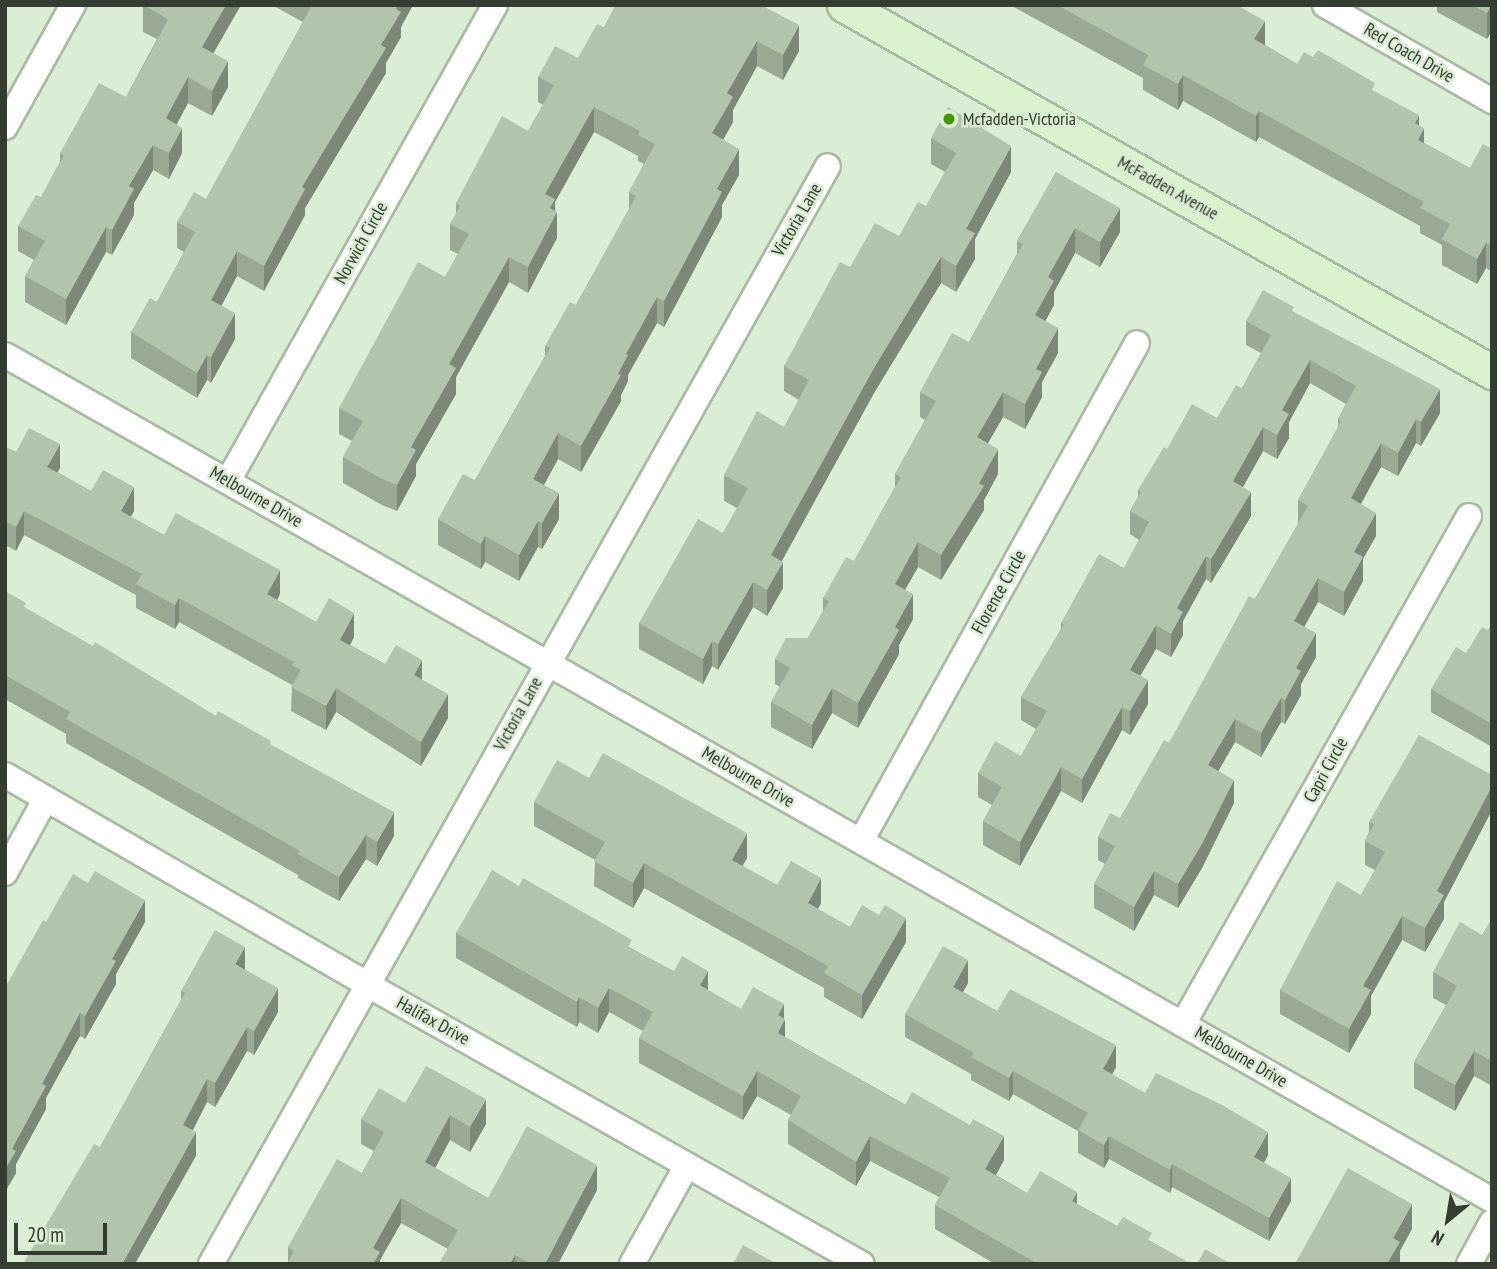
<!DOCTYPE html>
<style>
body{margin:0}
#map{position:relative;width:1497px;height:1269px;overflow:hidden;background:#dbedd4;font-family:"PT Sans Narrow",sans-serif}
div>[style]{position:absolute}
.roads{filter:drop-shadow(2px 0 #a9baa2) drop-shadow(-2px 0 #a9baa2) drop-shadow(0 2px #a9baa2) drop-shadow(0 -2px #a9baa2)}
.street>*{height:24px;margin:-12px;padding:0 12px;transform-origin:12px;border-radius:12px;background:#fff}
.secondary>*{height:33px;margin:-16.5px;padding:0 16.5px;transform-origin:16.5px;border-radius:16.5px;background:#daf2ce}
.wall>*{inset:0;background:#9aa994}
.shaded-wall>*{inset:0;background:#7d8978}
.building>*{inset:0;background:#b3c4ac}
.dots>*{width:19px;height:19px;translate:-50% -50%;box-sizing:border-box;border:4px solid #dbedd4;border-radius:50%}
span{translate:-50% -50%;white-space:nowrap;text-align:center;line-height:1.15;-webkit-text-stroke:5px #dbedd4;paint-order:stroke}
.street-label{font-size:18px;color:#353c32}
.poi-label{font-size:18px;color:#353c32}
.left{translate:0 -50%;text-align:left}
.frame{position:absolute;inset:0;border:7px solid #353c32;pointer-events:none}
.north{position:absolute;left:1413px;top:1185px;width:70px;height:70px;-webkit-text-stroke:5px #dbedd4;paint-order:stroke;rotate:210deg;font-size:19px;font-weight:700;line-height:28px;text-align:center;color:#353c32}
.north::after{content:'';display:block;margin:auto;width:24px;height:32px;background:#353c32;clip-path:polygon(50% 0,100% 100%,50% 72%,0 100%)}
.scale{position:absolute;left:14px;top:1223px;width:93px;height:32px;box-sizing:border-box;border:4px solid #353c32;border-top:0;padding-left:9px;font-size:21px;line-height:24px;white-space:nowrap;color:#353c32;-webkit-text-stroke:5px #dbedd4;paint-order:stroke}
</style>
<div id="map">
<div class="roads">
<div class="street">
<div style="left:1325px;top:5px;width:193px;rotate:29.9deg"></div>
<div style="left:5px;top:127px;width:140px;rotate:-60.9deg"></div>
<div style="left:5px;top:355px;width:1710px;rotate:29.61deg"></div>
<div style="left:228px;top:481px;width:546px;rotate:-60.71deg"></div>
<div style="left:5px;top:775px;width:419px;rotate:30deg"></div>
<div style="left:368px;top:985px;width:567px;rotate:29.46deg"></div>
<div style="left:861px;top:841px;width:569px;rotate:-61deg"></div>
<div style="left:5px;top:873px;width:85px;rotate:-61.3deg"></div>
<div style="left:1183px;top:1024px;width:583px;rotate:-60.62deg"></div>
<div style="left:211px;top:1264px;width:1259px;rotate:-60.67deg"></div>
<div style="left:632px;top:1264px;width:113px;rotate:-60.9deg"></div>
<div style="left:1469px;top:1264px;width:48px;rotate:-61.3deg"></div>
</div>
<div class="secondary">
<div style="left:844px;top:5px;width:745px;rotate:29.53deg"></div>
</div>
</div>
<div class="wall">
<div style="clip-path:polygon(143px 5px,241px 5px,213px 53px,228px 87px,212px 116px,188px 103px,177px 124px,182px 153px,169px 179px,153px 170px,134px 203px,134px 215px,112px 255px,106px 252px,66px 325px,25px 302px,25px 276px,34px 260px,18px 251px,18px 226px,41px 197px,60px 162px,60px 153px,126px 97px,157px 39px,143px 32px)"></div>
<div style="clip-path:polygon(272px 5px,413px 5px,401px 27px,401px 37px,386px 63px,386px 73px,305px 208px,305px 215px,264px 291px,237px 276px,221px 306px,235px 339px,211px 383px,207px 380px,197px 398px,131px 358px,131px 332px,157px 302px,184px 252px,177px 248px,177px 222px,206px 199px,303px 22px)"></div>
<div style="clip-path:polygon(616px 5px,799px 51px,783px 80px,757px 66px,733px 110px,733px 122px,723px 140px,739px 175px,722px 205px,722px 217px,664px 327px,657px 323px,628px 375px,628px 381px,621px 395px,621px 401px,581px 472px,558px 459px,544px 485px,559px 519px,542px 549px,538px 547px,519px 581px,485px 562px,481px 569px,438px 545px,438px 519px,475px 480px,545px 356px,545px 346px,576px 305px,629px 209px,629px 192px,644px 164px,638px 161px,638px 156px,594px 132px,555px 202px,557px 238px,528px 293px,509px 282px,456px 377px,456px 394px,416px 464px,416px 476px,397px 511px,382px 505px,343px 483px,343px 457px,352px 441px,339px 434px,339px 408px,445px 277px,458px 254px,450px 250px,450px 224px,456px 214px,456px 203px,528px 131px,543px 105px,538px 102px,538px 77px,578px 58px,604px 27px)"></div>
<div style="clip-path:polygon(1010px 5px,1237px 5px,1265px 45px,1297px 64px,1375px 92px,1419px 125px,1424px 143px,1470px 168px,1492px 149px,1492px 272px,1486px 268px,1477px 284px,1442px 265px,1442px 245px,1420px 233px,1420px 226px,1259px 137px,1256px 142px,1183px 101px,1178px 110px,1143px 90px,1143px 78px)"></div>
<div style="clip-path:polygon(1437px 5px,1492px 5px,1492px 30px,1487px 39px,1437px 12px)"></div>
<div style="clip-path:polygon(931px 138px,1011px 172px,975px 239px,975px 259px,956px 292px,941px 283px,874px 393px,781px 561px,783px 588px,767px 616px,753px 607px,718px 670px,712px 666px,703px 684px,639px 649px,639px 623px,723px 533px,737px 508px,724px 501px,724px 475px,784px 427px,799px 400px,784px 391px,784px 366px,850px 267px,899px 236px,926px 206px,945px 172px,931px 164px)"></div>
<div style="clip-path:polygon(1056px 172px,1120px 232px,1100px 267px,1075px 253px,1054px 292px,1054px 305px,1045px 321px,1058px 353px,1042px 382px,1042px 397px,1025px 429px,1003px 417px,988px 443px,998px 474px,984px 500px,984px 510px,941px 580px,918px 567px,905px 589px,913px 619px,899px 645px,899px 654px,858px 728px,832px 713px,812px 749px,771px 727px,771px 702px,780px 687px,775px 684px,775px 659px,808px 638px,823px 611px,823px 598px,854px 561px,895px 487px,895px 474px,925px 420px,920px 417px,920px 392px,969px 342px,1017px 254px,1017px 241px)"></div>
<div style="clip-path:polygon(1294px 312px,1440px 413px,1421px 446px,1416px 443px,1398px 476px,1381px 467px,1361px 504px,1376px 536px,1363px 559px,1363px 581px,1344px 616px,1318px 602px,1304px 627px,1316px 657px,1301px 684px,1301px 695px,1285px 724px,1281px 722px,1261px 757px,1235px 742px,1218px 771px,1234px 803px,1202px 868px,1178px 908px,1154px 895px,1134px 931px,1094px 908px,1094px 884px,1105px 864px,1098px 860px,1098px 837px,1120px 818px,1169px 743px,1255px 599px,1298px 524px,1298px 500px,1338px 428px,1338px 419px,1346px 404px,1310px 383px,1289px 422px,1289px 438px,1277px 459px,1263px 451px,1243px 487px,1251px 516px,1211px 583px,1206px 579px,1183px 621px,1183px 635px,1171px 657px,1156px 649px,1140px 676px,1148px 704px,1130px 735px,1122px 730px,1082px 803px,1061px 791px,1020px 866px,983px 845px,983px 821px,992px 805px,978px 797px,978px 773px,1021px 756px,1036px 729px,1021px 720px,1021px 697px,1061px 629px,1061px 623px,1124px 568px,1139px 540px,1130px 534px,1130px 511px,1138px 497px,1138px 490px,1167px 449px,1217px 418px,1242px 388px,1261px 353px,1246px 345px,1246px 321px)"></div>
<div style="clip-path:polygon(5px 447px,16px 452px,60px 468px,57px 472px,91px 491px,134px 511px,130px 517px,164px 535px,280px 594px,277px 600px,316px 622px,354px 637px,350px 645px,385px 664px,422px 680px,448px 718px,421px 766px,336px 712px,326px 730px,291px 711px,292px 685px,179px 622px,175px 629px,136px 608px,136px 595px,24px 535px,16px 551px,5px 545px)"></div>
<div style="clip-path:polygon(5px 591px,26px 609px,216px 716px,271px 745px,394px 836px,377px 866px,366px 859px,339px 901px,298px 878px,298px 875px,66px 743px,66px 734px,5px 699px)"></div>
<div style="clip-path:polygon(1492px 624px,1492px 747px,1431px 712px,1431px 689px,1488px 630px)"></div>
<div style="clip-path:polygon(1492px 775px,1492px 810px,1444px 902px,1444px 919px,1425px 952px,1402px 940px,1371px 996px,1371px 1014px,1349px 1053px,1280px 1014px,1280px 990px,1361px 895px,1375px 870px,1365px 865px,1365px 841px,1369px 832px,1369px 822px)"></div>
<div style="clip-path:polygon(589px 778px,747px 858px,742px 866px,777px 885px,821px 903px,818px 909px,850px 927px,906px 942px,862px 1019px,824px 997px,824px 988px,644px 888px,633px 908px,594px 886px,595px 860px,534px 826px,534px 802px)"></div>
<div style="clip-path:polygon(519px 886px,741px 1009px,784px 1018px,785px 1037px,1004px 1160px,996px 1175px,1027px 1193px,1077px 1204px,1117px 1226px,1152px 1242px,1191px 1264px,995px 1264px,935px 1229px,935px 1205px,939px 1197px,870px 1161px,856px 1186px,788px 1144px,788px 1120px,791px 1115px,757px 1096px,743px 1120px,639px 1063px,639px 1038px,643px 1031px,609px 1012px,598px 1033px,579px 1022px,577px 1027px,456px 958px,456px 933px)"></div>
<div style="clip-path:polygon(1492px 920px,1492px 1086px,1474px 1076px,1455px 1111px,1414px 1088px,1414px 1062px,1446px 1005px,1433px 998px,1433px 972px,1482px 935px)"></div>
<div style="clip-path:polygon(46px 922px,145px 922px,116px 974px,116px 984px,85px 1039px,80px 1036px,46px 1098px,46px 1109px,16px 1164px,16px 1173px,5px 1192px,5px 988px)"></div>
<div style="clip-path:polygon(245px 969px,278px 1012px,254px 1055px,247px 1051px,215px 1107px,207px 1102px,193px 1130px,196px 1156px,100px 1147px,181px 1000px,181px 991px)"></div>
<div style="clip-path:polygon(968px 983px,963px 992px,997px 1011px,1116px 1067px,1112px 1075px,1145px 1093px,1268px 1155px,1264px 1163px,1291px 1201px,1269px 1241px,1172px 1187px,1170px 1193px,1109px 1159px,1104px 1168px,1078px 1153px,1078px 1131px,1013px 1094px,1009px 1101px,971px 1080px,971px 1074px,905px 1037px,905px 1014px)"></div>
<div style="clip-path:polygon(405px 1103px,486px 1124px,470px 1152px,450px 1140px,435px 1168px,488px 1198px,597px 1190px,558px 1264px,439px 1264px,448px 1249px,401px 1223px,380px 1260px,380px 1264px,288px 1262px,288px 1247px,362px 1173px,374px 1151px,361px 1144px,361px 1119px)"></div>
</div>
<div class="shaded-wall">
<div style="clip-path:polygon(226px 5px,241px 5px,202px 73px,202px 47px)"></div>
<div style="clip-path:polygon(398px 5px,413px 5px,401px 27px,401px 37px,386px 63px,386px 73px,305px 208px,305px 215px,264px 291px,264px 266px,302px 187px,381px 45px)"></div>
<div style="clip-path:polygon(1491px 5px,1492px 30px,1487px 39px,1487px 13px)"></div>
<div style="clip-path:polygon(1265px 21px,1265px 47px,1254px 39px)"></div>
<div style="clip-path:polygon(799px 25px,799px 51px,783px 80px,783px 55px)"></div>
<div style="clip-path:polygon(757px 41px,757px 66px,733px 110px,733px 122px,712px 159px,712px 133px,727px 93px)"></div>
<div style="clip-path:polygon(228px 61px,228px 87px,212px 116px,212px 91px)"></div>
<div style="clip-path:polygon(1183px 75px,1183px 101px,1178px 110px,1178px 84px)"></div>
<div style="clip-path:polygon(188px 77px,188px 103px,166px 144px,166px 118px)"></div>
<div style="clip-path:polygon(594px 107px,594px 132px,555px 202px,555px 216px,557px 212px,557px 238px,528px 293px,528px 267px,545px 194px)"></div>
<div style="clip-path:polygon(1259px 111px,1259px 137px,1256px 142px,1256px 116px)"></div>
<div style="clip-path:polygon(1419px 115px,1419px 138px,1424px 128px,1424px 154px,1418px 165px,1415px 123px)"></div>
<div style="clip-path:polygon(182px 128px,182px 153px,169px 179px,169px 153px)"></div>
<div style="clip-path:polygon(153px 145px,153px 170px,134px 203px,134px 215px,112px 255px,112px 230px,129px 186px)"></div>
<div style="clip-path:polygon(1011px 146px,1011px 172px,975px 239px,975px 259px,956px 292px,956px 266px,966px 229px)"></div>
<div style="clip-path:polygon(739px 149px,739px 175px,722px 205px,722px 217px,664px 327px,664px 301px,717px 189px)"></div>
<div style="clip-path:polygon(1120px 208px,1120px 232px,1100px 267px,1100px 242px)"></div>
<div style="clip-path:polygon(106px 227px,106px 252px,66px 325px,66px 299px)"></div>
<div style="clip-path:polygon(1075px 228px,1075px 253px,1054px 292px,1054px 305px,1035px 340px,1035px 315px,1048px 277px)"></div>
<div style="clip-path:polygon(1486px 243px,1486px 268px,1477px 284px,1477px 259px)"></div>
<div style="clip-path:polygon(237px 251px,237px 276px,211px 326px,211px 300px)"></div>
<div style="clip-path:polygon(509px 257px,509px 282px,456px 377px,456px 394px,416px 464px,416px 476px,397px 511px,397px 485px,411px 447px,449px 364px)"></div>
<div style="clip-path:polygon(941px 257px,941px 283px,874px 393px,771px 581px,771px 555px,874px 368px)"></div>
<div style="clip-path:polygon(657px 297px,657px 323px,628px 375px,628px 381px,621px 395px,621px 401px,581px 472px,581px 446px,618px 374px,626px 354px)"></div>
<div style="clip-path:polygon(235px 313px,235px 339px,211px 383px,211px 357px)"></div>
<div style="clip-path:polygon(1058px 328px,1058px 353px,1042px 382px,1042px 397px,1025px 429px,1025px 404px,1036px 369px)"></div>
<div style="clip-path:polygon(207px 355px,207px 380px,197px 398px,197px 373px)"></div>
<div style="clip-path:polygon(1310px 360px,1310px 383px,1289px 422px,1289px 438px,1277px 459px,1277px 435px,1282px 410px)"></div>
<div style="clip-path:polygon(1440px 389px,1440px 413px,1421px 446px,1421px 422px)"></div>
<div style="clip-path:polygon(1003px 392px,1003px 417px,977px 462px,977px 437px)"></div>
<div style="clip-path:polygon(1416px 419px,1416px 443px,1398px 476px,1398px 453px)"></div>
<div style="clip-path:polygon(1263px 427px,1263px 451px,1233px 505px,1233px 481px)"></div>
<div style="clip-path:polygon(558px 433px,558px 459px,533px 505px,533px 479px)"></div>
<div style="clip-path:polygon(1381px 443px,1381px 467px,1351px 522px,1351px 498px)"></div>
<div style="clip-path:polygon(60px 444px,60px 468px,47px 491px,47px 467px)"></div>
<div style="clip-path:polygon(998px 449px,998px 474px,984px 500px,984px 510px,941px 580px,941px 555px)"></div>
<div style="clip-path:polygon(134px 487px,134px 511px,121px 535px,121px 511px)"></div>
<div style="clip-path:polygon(1251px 492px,1251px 516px,1211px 583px,1211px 559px)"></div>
<div style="clip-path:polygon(559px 493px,559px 519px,542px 549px,542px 523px)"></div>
<div style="clip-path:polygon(24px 511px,24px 535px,16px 551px,16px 527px)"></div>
<div style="clip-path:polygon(1376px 513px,1376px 536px,1363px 559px,1363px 581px,1344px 616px,1344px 592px,1354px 552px)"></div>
<div style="clip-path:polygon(538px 521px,538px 547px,519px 581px,519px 555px)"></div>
<div style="clip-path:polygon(485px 536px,485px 562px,481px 569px,481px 544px)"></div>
<div style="clip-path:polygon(918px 542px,918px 567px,895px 608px,895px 584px)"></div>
<div style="clip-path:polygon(1206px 556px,1206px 579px,1183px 621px,1183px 635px,1171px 657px,1171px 634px,1177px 608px)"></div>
<div style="clip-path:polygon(783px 562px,783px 588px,767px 616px,767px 590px)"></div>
<div style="clip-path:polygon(280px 570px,280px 594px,267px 619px,267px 594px)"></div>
<div style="clip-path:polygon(1318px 578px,1318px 602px,1294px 645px,1294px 621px)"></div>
<div style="clip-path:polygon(753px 582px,753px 607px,718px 670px,718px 644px)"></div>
<div style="clip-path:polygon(913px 594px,913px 619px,899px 645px,899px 654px,858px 728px,858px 703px,895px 627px)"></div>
<div style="clip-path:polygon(179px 598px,179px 622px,175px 629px,175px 605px)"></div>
<div style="clip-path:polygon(354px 613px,354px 637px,340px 664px,340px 640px)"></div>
<div style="clip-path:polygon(1156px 625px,1156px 649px,1130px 693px,1130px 670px)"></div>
<div style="clip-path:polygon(1316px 633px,1316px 657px,1301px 684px,1301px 695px,1285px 724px,1285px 700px,1296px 668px)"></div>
<div style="clip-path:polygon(712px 641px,712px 666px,703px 684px,703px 659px)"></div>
<div style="clip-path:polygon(422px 660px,422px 684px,414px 675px)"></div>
<div style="clip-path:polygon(1148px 680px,1148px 704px,1130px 735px,1130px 711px)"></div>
<div style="clip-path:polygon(336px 688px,336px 712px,326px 730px,326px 706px)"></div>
<div style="clip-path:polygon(832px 688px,832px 713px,812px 749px,812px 725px)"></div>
<div style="clip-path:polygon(448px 694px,448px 718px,421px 766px,421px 742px)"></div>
<div style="clip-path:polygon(1281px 698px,1281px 722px,1261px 757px,1261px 733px)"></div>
<div style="clip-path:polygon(1122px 707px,1122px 730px,1082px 803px,1082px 779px)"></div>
<div style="clip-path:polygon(1235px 719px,1235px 742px,1208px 789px,1208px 765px)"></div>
<div style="clip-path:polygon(1061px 767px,1061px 791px,1020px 866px,1020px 842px)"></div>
<div style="clip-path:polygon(1234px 780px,1234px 803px,1202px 868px,1178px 908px,1178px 884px)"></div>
<div style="clip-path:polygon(1492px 786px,1492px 810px,1444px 902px,1444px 919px,1425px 952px,1425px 928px,1437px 891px)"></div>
<div style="clip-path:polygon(394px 812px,394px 836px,377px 866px,377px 842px)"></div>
<div style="clip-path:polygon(747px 833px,747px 858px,732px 885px,732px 860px)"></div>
<div style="clip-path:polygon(366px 835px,366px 859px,339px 901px,339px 877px)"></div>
<div style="clip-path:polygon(644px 863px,644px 888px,633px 908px,633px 883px)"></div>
<div style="clip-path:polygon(1154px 871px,1154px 895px,1134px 931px,1134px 907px)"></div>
<div style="clip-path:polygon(821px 878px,821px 903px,808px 927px,808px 903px)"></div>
<div style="clip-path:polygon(145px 900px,145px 922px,116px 974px,116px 984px,85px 1039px,85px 1016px,112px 959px)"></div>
<div style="clip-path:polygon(1402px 916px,1402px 940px,1371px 996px,1371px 1014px,1349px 1053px,1349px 1029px,1363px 986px)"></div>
<div style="clip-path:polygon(906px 918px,906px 942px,862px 1019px,862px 995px)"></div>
<div style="clip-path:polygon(245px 947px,245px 971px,235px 964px)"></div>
<div style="clip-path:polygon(968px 960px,968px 983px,953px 1010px,953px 987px)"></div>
<div style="clip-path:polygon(708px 971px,708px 995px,700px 985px)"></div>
<div style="clip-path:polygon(278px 988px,278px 1012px,254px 1055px,254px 1031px)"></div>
<div style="clip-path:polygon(609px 988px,609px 1012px,598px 1033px,598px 1008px)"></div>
<div style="clip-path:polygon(579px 997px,579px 1022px,577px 1027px,577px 1002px)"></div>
<div style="clip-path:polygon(784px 1004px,784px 1022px,785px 1019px,785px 1044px,778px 1057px,778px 1015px)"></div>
<div style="clip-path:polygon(80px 1013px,80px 1036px,46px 1098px,46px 1109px,16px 1164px,16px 1173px,5px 1192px,5px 1170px,12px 1149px,42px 1084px)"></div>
<div style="clip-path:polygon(247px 1027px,247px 1051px,215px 1107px,215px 1083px)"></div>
<div style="clip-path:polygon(1116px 1045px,1116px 1067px,1103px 1092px,1103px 1069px)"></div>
<div style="clip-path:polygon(1474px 1051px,1474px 1076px,1455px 1111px,1455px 1085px)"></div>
<div style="clip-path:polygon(757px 1071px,757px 1096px,743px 1120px,743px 1096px)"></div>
<div style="clip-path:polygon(1013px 1071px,1013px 1094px,1009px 1101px,1009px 1078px)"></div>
<div style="clip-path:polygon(207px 1079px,207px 1102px,183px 1149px,183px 1125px)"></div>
<div style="clip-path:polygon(486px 1099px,486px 1124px,470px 1152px,470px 1127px)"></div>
<div style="clip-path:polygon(450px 1115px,450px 1140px,425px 1187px,425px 1162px)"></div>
<div style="clip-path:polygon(196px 1132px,196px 1156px,135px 1264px,122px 1264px)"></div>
<div style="clip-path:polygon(1268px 1132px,1268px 1155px,1254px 1180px,1254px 1157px)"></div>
<div style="clip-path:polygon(870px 1136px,870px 1161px,856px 1186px,856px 1162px)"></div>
<div style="clip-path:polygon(1004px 1136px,1004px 1160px,985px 1194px,985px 1169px)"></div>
<div style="clip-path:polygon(1109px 1136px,1109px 1159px,1104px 1168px,1104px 1145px)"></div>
<div style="clip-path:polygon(1172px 1164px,1172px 1187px,1170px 1193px,1170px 1170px)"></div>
<div style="clip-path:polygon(597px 1165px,597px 1190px,558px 1264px,545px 1264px)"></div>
<div style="clip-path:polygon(1291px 1178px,1291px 1201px,1269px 1241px,1269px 1218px)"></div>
<div style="clip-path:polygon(1077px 1192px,1077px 1216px,1072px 1201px)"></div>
<div style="clip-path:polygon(401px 1198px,401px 1223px,380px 1260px,380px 1264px,373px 1264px,373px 1248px)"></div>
<div style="clip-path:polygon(1412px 1204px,1412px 1229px,1400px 1251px,1400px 1264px,1387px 1264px,1393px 1238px)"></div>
<div style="clip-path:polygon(515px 1255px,515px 1264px,510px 1264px)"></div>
</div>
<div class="building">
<div style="clip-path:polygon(143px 5px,226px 5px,202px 47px,228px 61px,212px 91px,188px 77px,166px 118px,182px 128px,169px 153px,153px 145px,129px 186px,134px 189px,112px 230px,106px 227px,66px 299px,25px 276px,45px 241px,18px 226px,36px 195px,41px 197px,64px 156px,60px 153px,99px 83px,126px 97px,149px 56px,168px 19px)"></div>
<div style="clip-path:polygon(312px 5px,398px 5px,396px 9px,401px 12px,381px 45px,386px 48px,302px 187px,305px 189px,264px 266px,237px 251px,211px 300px,235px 313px,211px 357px,207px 355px,197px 373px,131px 332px,150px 298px,157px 302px,195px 232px,177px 222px,194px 192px,206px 199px)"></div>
<div style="clip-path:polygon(616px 5px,761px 5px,799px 25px,783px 55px,757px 41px,727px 93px,733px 97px,712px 133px,739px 149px,717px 189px,722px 192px,664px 301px,657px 297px,626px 354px,628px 355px,618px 374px,621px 375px,581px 446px,558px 433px,533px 479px,559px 493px,542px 523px,538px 521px,519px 555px,485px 536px,481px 544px,438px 519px,463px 474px,475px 480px,550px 348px,545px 346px,570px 302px,576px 305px,636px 196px,629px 192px,655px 144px,638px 135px,640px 131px,594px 107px,545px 194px,555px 199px,550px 208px,557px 212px,528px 267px,509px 257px,449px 364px,456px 368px,411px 447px,416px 450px,397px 485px,382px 479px,343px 457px,363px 421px,339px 408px,418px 262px,445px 277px,469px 234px,450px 224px,460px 206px,456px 203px,502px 116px,528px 131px,554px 85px,538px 77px,555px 46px,578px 58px,597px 24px,604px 27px)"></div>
<div style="clip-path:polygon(1057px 5px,1237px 5px,1265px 21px,1254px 39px,1297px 64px,1304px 52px,1313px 57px,1318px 50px,1375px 83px,1372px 90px,1419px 115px,1415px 123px,1424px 128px,1418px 140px,1470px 168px,1483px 144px,1492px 149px,1492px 246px,1486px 243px,1477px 259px,1442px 239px,1450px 224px,1420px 208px,1424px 202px,1259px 111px,1256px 116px,1183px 75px,1178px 84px,1143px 65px,1148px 55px)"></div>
<div style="clip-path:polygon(1472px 5px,1491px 5px,1487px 13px)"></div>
<div style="clip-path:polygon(948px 107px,1011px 146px,966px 229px,975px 233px,956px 266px,941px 257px,874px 368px,771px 555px,783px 562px,767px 590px,753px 582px,718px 644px,712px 641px,703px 659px,639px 623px,698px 519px,723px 533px,748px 488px,724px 475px,757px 411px,784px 427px,809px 380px,784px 366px,840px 262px,850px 267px,875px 223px,899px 236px,918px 202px,926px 206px,956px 153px,931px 138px)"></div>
<div style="clip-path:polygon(1056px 172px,1120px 208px,1100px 242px,1075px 228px,1048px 277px,1054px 281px,1035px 315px,1058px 328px,1036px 369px,1042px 372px,1025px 404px,1003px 392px,977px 437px,998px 449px,979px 483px,984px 486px,941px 555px,918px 542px,895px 584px,913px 594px,895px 627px,899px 630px,858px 703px,832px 688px,812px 725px,771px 702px,790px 668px,775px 659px,786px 638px,808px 638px,829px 601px,823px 598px,846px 557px,854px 561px,901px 477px,895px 474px,936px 401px,920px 392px,952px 333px,969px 342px,1023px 244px,1017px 241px)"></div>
<div style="clip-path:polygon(1263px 290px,1294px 307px,1292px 311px,1440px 389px,1421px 422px,1416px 419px,1398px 453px,1381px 443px,1351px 498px,1376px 513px,1354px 552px,1363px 557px,1344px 592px,1318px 578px,1294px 621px,1316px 633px,1296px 668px,1301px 671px,1285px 700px,1281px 698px,1261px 733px,1235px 719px,1208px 765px,1234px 780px,1202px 844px,1178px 884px,1154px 871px,1134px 907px,1094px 884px,1115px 846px,1098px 837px,1110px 813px,1120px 818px,1164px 740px,1169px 743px,1249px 596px,1255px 599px,1308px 506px,1298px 500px,1341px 421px,1338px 419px,1356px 386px,1310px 360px,1282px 410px,1289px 414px,1277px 435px,1263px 427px,1233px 481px,1251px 492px,1211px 559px,1206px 556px,1177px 608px,1183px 612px,1171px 634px,1156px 625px,1130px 670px,1148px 680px,1130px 711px,1122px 707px,1082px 779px,1061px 767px,1020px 842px,983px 821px,1002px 787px,978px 773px,995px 741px,1021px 756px,1047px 711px,1021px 697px,1064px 624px,1061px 623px,1099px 554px,1124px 568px,1149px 522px,1130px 511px,1141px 492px,1138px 490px,1164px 447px,1167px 449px,1192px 404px,1217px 418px,1236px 385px,1242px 388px,1271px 335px,1246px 321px)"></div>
<div style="clip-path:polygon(29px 428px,60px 444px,47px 467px,91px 491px,103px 470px,134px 487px,121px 511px,164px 535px,176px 513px,280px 570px,267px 594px,316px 622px,329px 598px,354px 613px,340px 640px,385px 664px,396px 645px,422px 660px,414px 675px,448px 694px,421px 742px,336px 688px,326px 706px,291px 687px,301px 670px,292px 665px,294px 662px,179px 598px,175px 605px,136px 584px,142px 574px,24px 511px,16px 527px,5px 521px,5px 447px,16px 452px)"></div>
<div style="clip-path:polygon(5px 591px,26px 603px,24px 607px,93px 646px,95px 642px,216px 716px,218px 711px,271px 741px,270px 744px,394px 812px,377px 842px,366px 835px,339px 877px,298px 854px,300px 851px,66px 719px,70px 712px,5px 675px)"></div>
<div style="clip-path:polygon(1492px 624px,1492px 724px,1431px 689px,1456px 647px,1466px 653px,1482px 627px,1488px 630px)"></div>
<div style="clip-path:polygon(1419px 735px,1492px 775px,1492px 786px,1437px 891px,1444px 895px,1425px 928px,1402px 916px,1363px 986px,1371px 990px,1349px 1029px,1280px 990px,1337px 881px,1361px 895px,1385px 852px,1365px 841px,1374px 824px,1369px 822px)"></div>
<div style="clip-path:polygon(603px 753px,747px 833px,732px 860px,777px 885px,791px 861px,821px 878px,808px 903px,850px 927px,862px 905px,879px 915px,885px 905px,906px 918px,862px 995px,824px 973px,828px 966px,644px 863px,633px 883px,594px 861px,605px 842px,534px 802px,557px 760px,589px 778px)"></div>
<div style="clip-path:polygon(492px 870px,519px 886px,523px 878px,632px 940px,628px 947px,674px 971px,682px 956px,708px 971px,700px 985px,741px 1009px,753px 987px,784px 1004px,778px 1015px,785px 1019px,778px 1033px,905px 1105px,912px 1092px,970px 1125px,973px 1119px,1004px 1136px,985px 1169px,1027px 1193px,1040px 1171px,1077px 1192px,1072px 1201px,1117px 1226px,1123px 1217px,1152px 1233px,1148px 1240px,1191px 1264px,1038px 1264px,935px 1205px,950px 1178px,870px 1136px,856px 1162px,788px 1120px,801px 1096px,757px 1071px,743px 1096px,639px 1038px,653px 1012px,609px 988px,598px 1008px,579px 997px,577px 1002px,456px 933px)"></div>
<div style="clip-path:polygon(95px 871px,145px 900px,112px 959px,116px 961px,85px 1016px,80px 1013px,42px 1084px,46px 1086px,12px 1149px,16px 1151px,5px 1170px,5px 988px,43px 920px,46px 922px,73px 874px,88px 883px)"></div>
<div style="clip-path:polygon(1491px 920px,1492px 920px,1492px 1061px,1474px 1051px,1455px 1085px,1414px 1062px,1457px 986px,1433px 972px,1460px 922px,1482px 935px)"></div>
<div style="clip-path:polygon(215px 930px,245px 947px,235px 964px,278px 988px,254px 1031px,247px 1027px,215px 1083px,207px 1079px,183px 1125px,196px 1132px,122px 1264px,23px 1264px,94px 1144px,100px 1147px,185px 993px,181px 991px)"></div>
<div style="clip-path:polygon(943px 946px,968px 960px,953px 987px,997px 1011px,1010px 989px,1116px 1045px,1103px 1069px,1145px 1093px,1156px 1073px,1222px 1105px,1268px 1132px,1254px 1157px,1291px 1178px,1269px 1218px,1172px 1164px,1170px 1170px,1109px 1136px,1104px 1145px,1078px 1130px,1088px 1113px,1013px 1071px,1009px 1078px,971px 1057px,974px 1053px,905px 1014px)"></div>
<div style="clip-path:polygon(426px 1066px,486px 1099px,470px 1127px,450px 1115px,425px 1162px,488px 1198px,527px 1126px,597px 1165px,545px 1264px,531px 1264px,515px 1255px,510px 1264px,439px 1264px,458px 1230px,401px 1198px,373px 1248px,380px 1252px,373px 1264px,287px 1264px,294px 1251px,288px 1247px,337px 1159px,362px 1173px,384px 1132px,361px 1119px,379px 1088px,405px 1103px)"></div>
<div style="clip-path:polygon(1348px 1168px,1412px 1204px,1393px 1238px,1400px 1242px,1387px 1264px,1295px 1264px)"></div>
<div style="clip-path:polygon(743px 1245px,777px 1264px,733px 1264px)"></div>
<div style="clip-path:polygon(1205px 1249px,1231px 1264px,1197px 1264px)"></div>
</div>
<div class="dots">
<div style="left:949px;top:119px;background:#469600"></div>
</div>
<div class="street-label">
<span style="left:1409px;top:53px;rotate:30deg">Red Coach Drive</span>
<span style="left:1168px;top:188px;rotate:29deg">McFadden Avenue</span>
<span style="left:797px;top:220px;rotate:-60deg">Victoria Lane</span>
<span style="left:361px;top:243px;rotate:-61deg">Norwich Circle</span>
<span style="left:256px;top:497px;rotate:30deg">Melbourne Drive</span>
<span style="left:999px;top:592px;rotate:-61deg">Florence Circle</span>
<span style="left:518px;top:714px;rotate:-61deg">Victoria Lane</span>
<span style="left:1326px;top:770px;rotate:-61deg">Capri Circle</span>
<span style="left:748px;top:777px;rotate:30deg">Melbourne Drive</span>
<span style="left:433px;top:1021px;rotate:29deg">Halifax Drive</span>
<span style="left:1241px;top:1057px;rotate:30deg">Melbourne Drive</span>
</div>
<div class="poi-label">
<span class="left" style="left:963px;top:119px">Mcfadden-Victoria</span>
</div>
<div class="frame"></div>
<div class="north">N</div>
<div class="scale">20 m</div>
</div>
